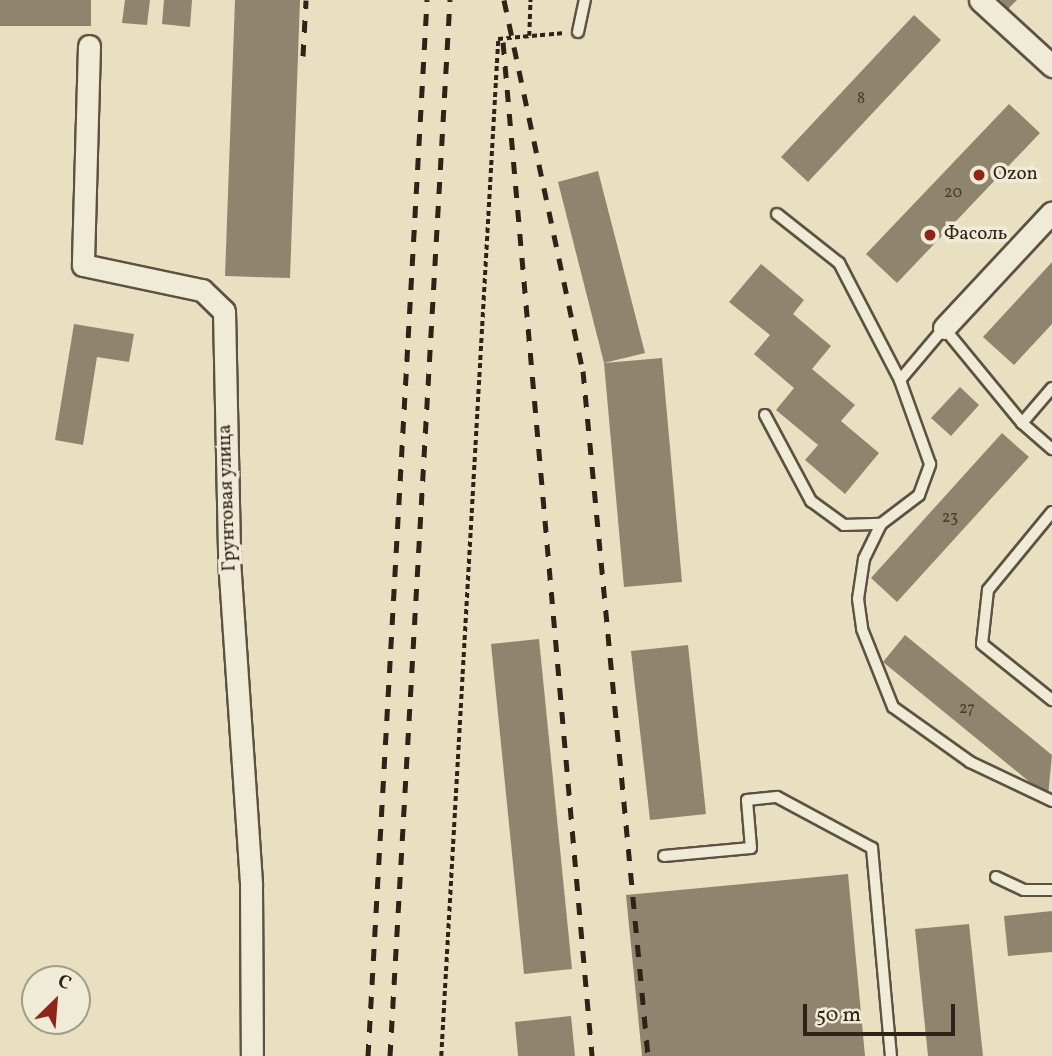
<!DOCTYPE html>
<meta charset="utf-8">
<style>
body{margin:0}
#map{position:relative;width:1052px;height:1056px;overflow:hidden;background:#e8e0c1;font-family:Vollkorn,serif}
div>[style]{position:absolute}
.building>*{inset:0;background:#8f856f}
.path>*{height:3.5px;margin-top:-1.75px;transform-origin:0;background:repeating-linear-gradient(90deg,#2f2216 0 5px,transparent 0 8.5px)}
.roads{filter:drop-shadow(2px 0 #5d5241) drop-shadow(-2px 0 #5d5241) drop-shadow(0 2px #5d5241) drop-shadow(0 -2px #5d5241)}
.lane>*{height:10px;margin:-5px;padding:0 5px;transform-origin:5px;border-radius:5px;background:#f0ebd7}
.street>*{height:21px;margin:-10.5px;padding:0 10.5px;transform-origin:10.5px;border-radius:10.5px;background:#f0ebd7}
.rail>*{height:5px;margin-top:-2.5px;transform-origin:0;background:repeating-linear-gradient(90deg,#2f2216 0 12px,transparent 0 24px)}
.dots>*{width:19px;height:19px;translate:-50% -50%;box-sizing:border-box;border:4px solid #f0ebd7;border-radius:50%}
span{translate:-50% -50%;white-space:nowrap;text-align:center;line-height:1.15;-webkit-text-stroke:7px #f0ebd7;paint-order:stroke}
.number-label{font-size:16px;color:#473b2c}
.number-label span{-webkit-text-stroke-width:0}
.poi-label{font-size:19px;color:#2f2216}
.left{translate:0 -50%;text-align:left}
.street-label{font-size:19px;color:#2f2216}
.north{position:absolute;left:21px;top:965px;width:70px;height:70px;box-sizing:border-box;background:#f0ebd7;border:2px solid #a39b8a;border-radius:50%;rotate:25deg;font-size:19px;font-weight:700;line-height:28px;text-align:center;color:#2f2216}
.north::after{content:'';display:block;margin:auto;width:24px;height:32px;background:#8f2418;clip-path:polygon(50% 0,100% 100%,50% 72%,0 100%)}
.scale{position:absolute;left:803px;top:1004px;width:152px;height:32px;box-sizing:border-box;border:4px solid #2f2216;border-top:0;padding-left:9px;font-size:21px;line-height:24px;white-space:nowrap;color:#2f2216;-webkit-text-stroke:5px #f0ebd7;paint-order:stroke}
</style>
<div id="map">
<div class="building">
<div style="clip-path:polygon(0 0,91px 0,91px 26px,0 26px)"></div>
<div style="clip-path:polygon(125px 0,150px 0,147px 25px,122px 23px)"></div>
<div style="clip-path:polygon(164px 0,192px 0,190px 27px,162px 24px)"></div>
<div style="clip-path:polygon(235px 0,300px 0,290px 278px,225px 276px)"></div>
<div style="clip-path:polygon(1000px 0,1017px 0,1008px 9px)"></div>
<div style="clip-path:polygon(914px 15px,941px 40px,808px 182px,781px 157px)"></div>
<div style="clip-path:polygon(1009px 104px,1040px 133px,897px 283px,866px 254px)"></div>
<div style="clip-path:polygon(598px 171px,645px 353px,604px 363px,558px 182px)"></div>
<div style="clip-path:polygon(1052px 262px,1052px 324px,1014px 365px,983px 337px)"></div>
<div style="clip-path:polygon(761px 264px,804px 300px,793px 314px,831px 346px,812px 369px,855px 405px,841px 421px,879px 453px,845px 494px,805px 460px,818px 445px,776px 410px,794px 388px,754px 354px,770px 335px,729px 302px)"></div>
<div style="clip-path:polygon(74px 324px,134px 334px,129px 362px,97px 357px,83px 445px,55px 440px)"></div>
<div style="clip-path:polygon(662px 358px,682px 582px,624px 587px,604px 363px)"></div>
<div style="clip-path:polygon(960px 387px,979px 405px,951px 436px,931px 418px)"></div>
<div style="clip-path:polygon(1002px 433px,1029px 457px,897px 602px,871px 578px)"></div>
<div style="clip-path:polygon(905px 635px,1052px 755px,1048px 797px,883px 662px)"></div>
<div style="clip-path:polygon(539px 639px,572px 969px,524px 974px,491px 644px)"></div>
<div style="clip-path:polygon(688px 645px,706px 814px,650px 820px,631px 651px)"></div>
<div style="clip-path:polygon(848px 874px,865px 1056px,642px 1056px,626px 895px)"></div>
<div style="clip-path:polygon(1052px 911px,1052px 952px,1008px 956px,1004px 916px)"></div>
<div style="clip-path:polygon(969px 924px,983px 1056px,928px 1056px,915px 929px)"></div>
<div style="clip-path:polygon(571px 1016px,575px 1056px,518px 1056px,515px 1022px)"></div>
</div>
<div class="path">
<div style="left:529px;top:36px;width:36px;rotate:-88deg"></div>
<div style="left:441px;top:1056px;width:1019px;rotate:-86.79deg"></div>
<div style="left:498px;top:39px;width:67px;rotate:-5.1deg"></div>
</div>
<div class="roads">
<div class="lane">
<div style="left:578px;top:32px;width:33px;rotate:-78deg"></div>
<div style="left:900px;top:380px;width:68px;rotate:-49.8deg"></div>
<div style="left:944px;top:328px;width:123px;rotate:50.6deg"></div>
<div style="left:1022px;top:423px;width:40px;rotate:41deg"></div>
<div style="left:765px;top:415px;width:98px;rotate:61.9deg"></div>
<div style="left:811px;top:501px;width:41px;rotate:36deg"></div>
<div style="left:844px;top:525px;width:37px;rotate:-2deg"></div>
<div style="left:881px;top:524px;width:48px;rotate:-37.3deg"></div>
<div style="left:919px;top:495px;width:33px;rotate:-70deg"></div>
<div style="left:930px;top:464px;width:89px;rotate:-109.7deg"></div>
<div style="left:900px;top:380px;width:132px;rotate:-117.5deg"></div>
<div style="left:839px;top:263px;width:79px;rotate:-141.7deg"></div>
<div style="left:1022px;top:423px;width:46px;rotate:-49.4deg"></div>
<div style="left:1052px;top:512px;width:101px;rotate:129.4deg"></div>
<div style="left:988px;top:590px;width:54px;rotate:96.3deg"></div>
<div style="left:982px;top:644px;width:90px;rotate:38.7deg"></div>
<div style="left:881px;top:524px;width:39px;rotate:116deg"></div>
<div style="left:864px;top:559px;width:40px;rotate:98.5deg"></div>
<div style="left:858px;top:599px;width:30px;rotate:82deg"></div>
<div style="left:862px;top:629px;width:84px;rotate:68.3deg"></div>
<div style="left:893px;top:707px;width:95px;rotate:35.5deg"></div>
<div style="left:970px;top:762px;width:91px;rotate:25.4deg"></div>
<div style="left:664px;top:856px;width:87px;rotate:-5.3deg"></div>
<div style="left:751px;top:848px;width:48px;rotate:-94.8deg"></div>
<div style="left:747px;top:800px;width:30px;rotate:-6deg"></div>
<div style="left:777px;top:797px;width:108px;rotate:28.2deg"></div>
<div style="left:872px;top:848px;width:209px;rotate:84.8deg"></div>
<div style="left:996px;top:877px;width:31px;rotate:25deg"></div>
<div style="left:1024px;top:890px;width:28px"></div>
</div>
<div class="street">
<div style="left:980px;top:0;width:98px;rotate:42.5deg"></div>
<div style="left:89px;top:46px;width:219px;rotate:91.6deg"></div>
<div style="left:83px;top:265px;width:122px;rotate:11.9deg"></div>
<div style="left:202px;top:290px;width:30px;rotate:44deg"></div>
<div style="left:224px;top:311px;width:249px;rotate:88.8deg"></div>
<div style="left:229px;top:560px;width:326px;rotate:86.1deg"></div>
<div style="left:251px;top:885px;width:171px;rotate:89.7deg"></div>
<div style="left:944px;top:328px;width:158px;rotate:-47deg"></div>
</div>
</div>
<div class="rail">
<div style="left:504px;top:0;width:379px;rotate:78deg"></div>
<div style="left:583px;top:371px;width:688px;rotate:84.58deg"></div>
<div style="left:503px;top:42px;width:1018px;rotate:84.98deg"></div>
<div style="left:303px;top:56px;width:56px;rotate:-86.9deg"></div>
<div style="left:368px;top:1056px;width:1058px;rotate:-86.8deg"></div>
<div style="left:390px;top:1056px;width:1058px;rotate:-86.75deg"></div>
</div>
<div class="dots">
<div style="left:979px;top:175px;background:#8f2418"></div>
<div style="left:930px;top:235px;background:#8f2418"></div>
</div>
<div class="number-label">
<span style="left:861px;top:99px">8</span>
<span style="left:953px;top:193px">20</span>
<span style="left:950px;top:518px">23</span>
<span style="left:967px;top:709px">27</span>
</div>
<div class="poi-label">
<span class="left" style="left:993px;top:175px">Ozon</span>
<span class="left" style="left:944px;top:235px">Фасоль</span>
</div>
<div class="street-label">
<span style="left:228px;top:498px;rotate:-92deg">Грунтовая улица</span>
</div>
<div class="north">С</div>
<div class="scale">50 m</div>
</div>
